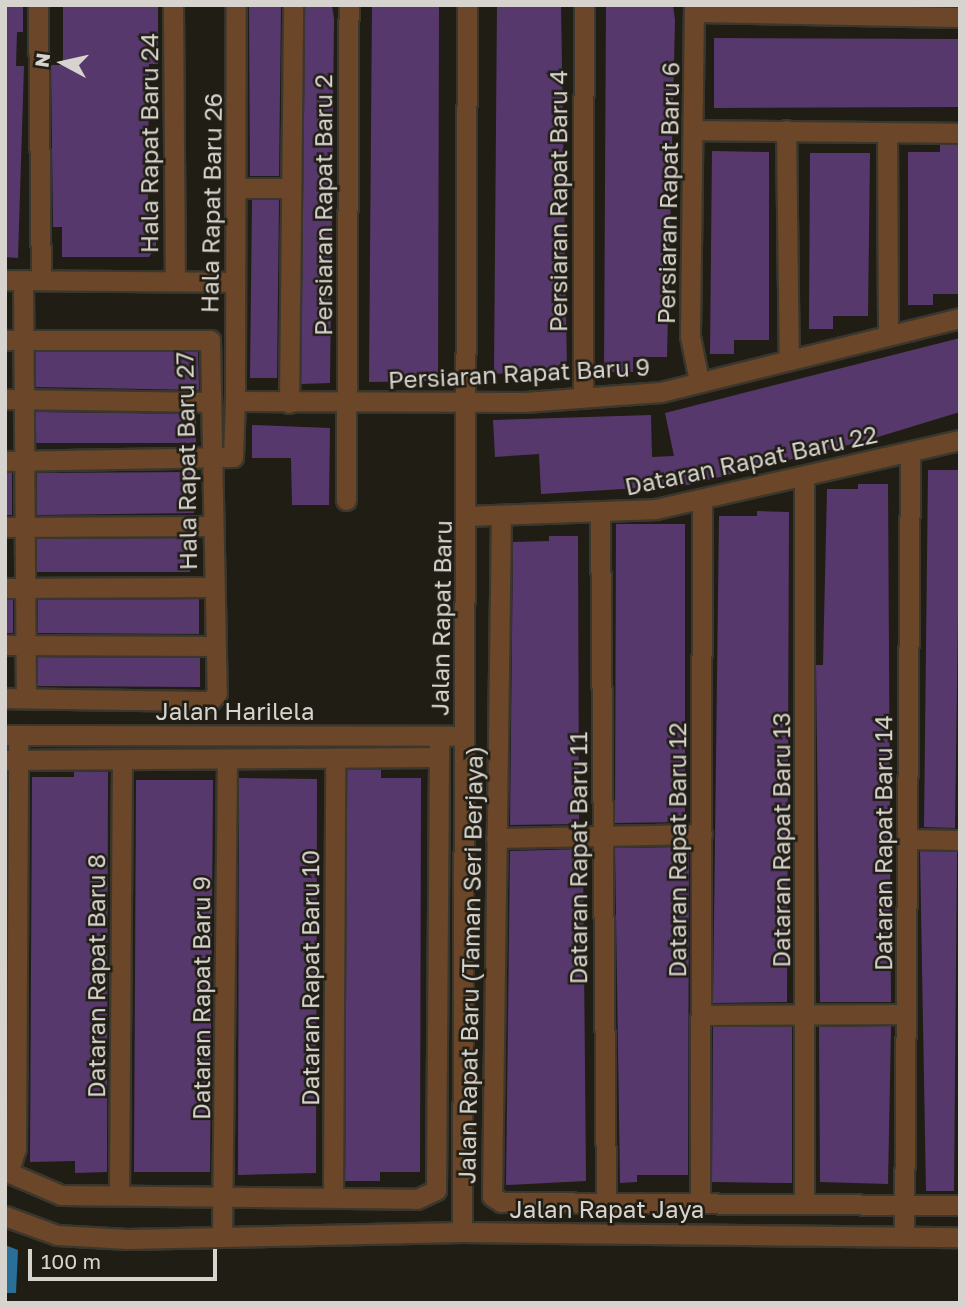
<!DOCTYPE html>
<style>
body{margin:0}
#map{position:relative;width:965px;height:1308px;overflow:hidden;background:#201d14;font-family:"Golos Text",sans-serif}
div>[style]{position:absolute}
.water>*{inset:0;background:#2a6f97}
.building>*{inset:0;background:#57386d}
.roads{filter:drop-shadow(2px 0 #3a372e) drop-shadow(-2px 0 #3a372e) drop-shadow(0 2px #3a372e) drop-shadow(0 -2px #3a372e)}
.minor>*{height:19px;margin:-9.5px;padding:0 9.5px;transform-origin:9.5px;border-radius:9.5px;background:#6c4628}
span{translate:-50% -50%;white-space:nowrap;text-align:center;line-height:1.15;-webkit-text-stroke:5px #201d14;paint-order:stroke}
.street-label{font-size:24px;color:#d7d4cf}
.frame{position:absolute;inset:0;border:7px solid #d7d4cf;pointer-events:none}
.north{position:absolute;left:28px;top:28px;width:70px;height:70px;-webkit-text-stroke:5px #201d14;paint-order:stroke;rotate:278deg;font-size:19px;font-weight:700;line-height:28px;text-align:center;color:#d7d4cf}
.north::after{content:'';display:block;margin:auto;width:24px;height:32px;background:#d7d4cf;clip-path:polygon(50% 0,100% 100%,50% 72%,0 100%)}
.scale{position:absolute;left:28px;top:1249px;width:189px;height:32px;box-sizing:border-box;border:4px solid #d7d4cf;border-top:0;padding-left:9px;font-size:21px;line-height:24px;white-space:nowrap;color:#d7d4cf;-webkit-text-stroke:5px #201d14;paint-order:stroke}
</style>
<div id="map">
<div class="water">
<div style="clip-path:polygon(5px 1245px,18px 1250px,16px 1293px,5px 1293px)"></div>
</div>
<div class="building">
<div style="clip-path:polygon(5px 5px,23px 5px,23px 32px,17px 32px,16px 66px,24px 66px,18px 258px,5px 257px)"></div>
<div style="clip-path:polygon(63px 5px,158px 5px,158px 64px,149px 64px,148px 203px,156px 203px,156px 247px,149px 257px,62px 257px,62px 227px,53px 227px,51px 65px,63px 65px)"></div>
<div style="clip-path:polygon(249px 5px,281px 5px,279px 176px,250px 176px)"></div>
<div style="clip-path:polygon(305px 5px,332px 5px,334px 19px,330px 383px,301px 384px)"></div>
<div style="clip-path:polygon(372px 5px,439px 5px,438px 381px,369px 382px)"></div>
<div style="clip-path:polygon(497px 5px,561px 5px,567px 371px,494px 374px)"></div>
<div style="clip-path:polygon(606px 5px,673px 5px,675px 20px,667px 357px,633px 357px,633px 372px,604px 372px)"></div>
<div style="clip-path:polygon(714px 38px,960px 39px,960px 107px,714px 108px)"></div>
<div style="clip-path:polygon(940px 145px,960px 145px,960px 294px,933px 294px,933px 305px,908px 305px,908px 152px,940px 152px)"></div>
<div style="clip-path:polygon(712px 151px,769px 152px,769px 340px,734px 340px,734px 354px,710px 354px)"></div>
<div style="clip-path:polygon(810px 153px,870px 153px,868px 316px,833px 316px,833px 329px,809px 329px)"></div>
<div style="clip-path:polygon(252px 200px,279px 200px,277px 378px,250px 378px)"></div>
<div style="clip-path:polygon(960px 338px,960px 412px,868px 440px,688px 485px,541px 494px,539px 454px,495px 457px,493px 420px,651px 415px,652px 457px,674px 456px,665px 413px)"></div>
<div style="clip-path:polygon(36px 352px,198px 352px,199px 390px,36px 387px)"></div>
<div style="clip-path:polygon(36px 412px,196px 414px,196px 443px,36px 443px)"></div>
<div style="clip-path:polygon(252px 425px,330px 428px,329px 505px,292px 505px,291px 458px,252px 458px)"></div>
<div style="clip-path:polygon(928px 470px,960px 470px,955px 828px,924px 827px)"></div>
<div style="clip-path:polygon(194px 472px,194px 513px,37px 515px,37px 473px)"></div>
<div style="clip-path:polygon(5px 473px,12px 473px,12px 515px,5px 515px)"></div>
<div style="clip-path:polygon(858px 484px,888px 484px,891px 1002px,820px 1002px,816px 665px,823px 665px,827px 489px,858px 489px)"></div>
<div style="clip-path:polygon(757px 511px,789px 512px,787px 1002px,713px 1003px,719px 516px,757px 516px)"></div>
<div style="clip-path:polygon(616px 524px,685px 524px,685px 822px,615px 823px)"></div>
<div style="clip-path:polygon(549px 536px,578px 536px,579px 824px,510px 825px,513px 542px,549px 541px)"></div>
<div style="clip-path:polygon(190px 538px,190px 572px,37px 572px,37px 539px)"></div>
<div style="clip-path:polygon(199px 599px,199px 634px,38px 633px,38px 600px)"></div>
<div style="clip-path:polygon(5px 600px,13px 600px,13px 633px,5px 633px)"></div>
<div style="clip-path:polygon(38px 657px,200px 658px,200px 687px,38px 686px)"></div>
<div style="clip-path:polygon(347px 770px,381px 770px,381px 778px,421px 778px,420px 1172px,380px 1172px,380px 1181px,345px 1181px)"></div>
<div style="clip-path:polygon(74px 772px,108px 772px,107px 1172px,75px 1173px,75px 1161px,30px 1162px,32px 777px,74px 777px)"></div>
<div style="clip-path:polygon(239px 778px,317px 779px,316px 1173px,238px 1175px)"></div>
<div style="clip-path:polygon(136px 780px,213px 780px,210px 1172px,134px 1172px)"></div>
<div style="clip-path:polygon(689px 847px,688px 1175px,637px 1175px,637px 1182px,620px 1183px,615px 848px)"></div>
<div style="clip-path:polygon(583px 849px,586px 1181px,506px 1185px,510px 851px)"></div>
<div style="clip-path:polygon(920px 851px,957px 852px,954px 1191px,926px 1191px)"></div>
<div style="clip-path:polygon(891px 1026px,888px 1184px,820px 1182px,819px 1027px)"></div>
<div style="clip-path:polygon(713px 1027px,792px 1027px,792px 1183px,712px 1182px)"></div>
</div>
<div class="roads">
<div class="minor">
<div style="left:38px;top:5px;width:275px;rotate:89.4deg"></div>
<div style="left:173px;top:5px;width:275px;rotate:89.6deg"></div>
<div style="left:694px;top:5px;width:331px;rotate:90.7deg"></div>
<div style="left:690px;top:336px;width:46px;rotate:78.7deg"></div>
<div style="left:694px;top:12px;width:266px;rotate:1.1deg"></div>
<div style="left:694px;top:130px;width:266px;rotate:0.6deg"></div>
<div style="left:786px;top:130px;width:230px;rotate:89.3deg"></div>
<div style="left:887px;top:133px;width:200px;rotate:89.7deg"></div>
<div style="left:237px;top:188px;width:54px"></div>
<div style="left:5px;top:280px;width:228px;rotate:0.5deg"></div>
<div style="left:23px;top:281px;width:417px;rotate:89.6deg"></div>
<div style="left:5px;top:340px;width:205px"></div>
<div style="left:210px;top:340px;width:353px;rotate:88.9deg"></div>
<div style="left:217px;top:693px;width:11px;rotate:131deg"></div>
<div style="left:210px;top:701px;width:205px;rotate:-179.2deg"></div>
<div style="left:583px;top:397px;width:392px;rotate:-89.9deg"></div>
<div style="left:5px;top:399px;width:206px;rotate:0.8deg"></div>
<div style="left:235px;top:401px;width:396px;rotate:-89.9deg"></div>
<div style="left:289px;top:403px;width:398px;rotate:-89.4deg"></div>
<div style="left:5px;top:461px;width:228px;rotate:-1deg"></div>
<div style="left:233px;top:457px;width:56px;rotate:-88deg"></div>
<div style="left:235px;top:401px;width:290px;rotate:0.2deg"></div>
<div style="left:525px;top:402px;width:136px;rotate:-4.2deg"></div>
<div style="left:661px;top:392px;width:308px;rotate:-13.9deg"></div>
<div style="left:346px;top:500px;width:495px;rotate:-89.7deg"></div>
<div style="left:600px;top:514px;width:687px;rotate:89.5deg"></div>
<div style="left:467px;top:516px;width:189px;rotate:-2.1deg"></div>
<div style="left:656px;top:509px;width:312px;rotate:-12.8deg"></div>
<div style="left:501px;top:516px;width:680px;rotate:90.76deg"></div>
<div style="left:492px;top:1196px;width:11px;rotate:34deg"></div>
<div style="left:501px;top:1202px;width:459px;rotate:0.4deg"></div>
<div style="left:5px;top:527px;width:206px;rotate:-0.3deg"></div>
<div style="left:5px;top:588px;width:208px;rotate:-0.3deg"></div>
<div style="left:5px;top:645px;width:210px;rotate:0.3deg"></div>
<div style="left:5px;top:735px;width:447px;rotate:0.1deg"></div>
<div style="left:5px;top:760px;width:433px;rotate:-0.4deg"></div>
<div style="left:496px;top:838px;width:206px;rotate:-1.1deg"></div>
<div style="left:908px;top:839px;width:52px;rotate:1.1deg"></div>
<div style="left:701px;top:1015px;width:205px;rotate:-0.3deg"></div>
<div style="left:5px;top:1171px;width:61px;rotate:23.2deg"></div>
<div style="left:61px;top:1195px;width:356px;rotate:0.6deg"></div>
<div style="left:417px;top:1199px;width:21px;rotate:-25deg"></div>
<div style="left:436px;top:1190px;width:454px;rotate:-89.6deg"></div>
<div style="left:8px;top:1173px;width:26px;rotate:-72deg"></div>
<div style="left:16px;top:1148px;width:412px;rotate:-89.7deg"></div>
<div style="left:119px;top:1192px;width:432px;rotate:-89.6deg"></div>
<div style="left:333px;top:1197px;width:438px;rotate:-89.7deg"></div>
<div style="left:700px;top:1201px;width:701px;rotate:-89.84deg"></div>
<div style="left:804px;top:1204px;width:728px;rotate:-90deg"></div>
<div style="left:5px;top:1216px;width:55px;rotate:20.1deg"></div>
<div style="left:57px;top:1235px;width:70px;rotate:3.3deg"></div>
<div style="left:127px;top:1239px;width:335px;rotate:-1.2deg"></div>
<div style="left:462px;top:1232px;width:498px;rotate:0.6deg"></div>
<div style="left:462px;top:1232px;width:1227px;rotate:-89.77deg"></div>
<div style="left:904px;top:1235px;width:783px;rotate:-89.56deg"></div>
<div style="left:222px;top:1236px;width:477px;rotate:-89.4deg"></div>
</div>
</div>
<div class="street-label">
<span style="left:149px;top:143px;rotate:-90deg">Hala Rapat Baru 24</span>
<span style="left:668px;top:193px;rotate:-89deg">Persiaran Rapat Baru 6</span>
<span style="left:558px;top:201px;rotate:-90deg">Persiaran Rapat Baru 4</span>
<span style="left:211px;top:203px;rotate:-89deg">Hala Rapat Baru 26</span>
<span style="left:323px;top:205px;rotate:-90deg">Persiaran Rapat Baru 2</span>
<span style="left:519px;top:373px;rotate:-3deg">Persiaran Rapat Baru 9</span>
<span style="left:751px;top:460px;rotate:-12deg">Dataran Rapat Baru 22</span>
<span style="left:186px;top:461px;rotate:-91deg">Hala Rapat Baru 27</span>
<span style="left:441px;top:618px;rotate:-89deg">Jalan Rapat Baru</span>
<span style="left:235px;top:711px">Jalan Harilela</span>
<span style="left:781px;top:840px;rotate:-90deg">Dataran Rapat Baru 13</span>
<span style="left:883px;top:843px;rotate:-90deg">Dataran Rapat Baru 14</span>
<span style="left:677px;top:850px;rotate:-90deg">Dataran Rapat Baru 12</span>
<span style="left:578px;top:858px;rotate:-90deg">Dataran Rapat Baru 11</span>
<span style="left:470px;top:965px;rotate:-89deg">Jalan Rapat Baru (Taman Seri Berjaya)</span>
<span style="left:96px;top:976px;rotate:-90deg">Dataran Rapat Baru 8</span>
<span style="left:310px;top:978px;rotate:-90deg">Dataran Rapat Baru 10</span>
<span style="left:201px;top:998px;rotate:-90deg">Dataran Rapat Baru 9</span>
<span style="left:607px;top:1209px">Jalan Rapat Jaya</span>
</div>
<div class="frame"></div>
<div class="north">N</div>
<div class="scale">100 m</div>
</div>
